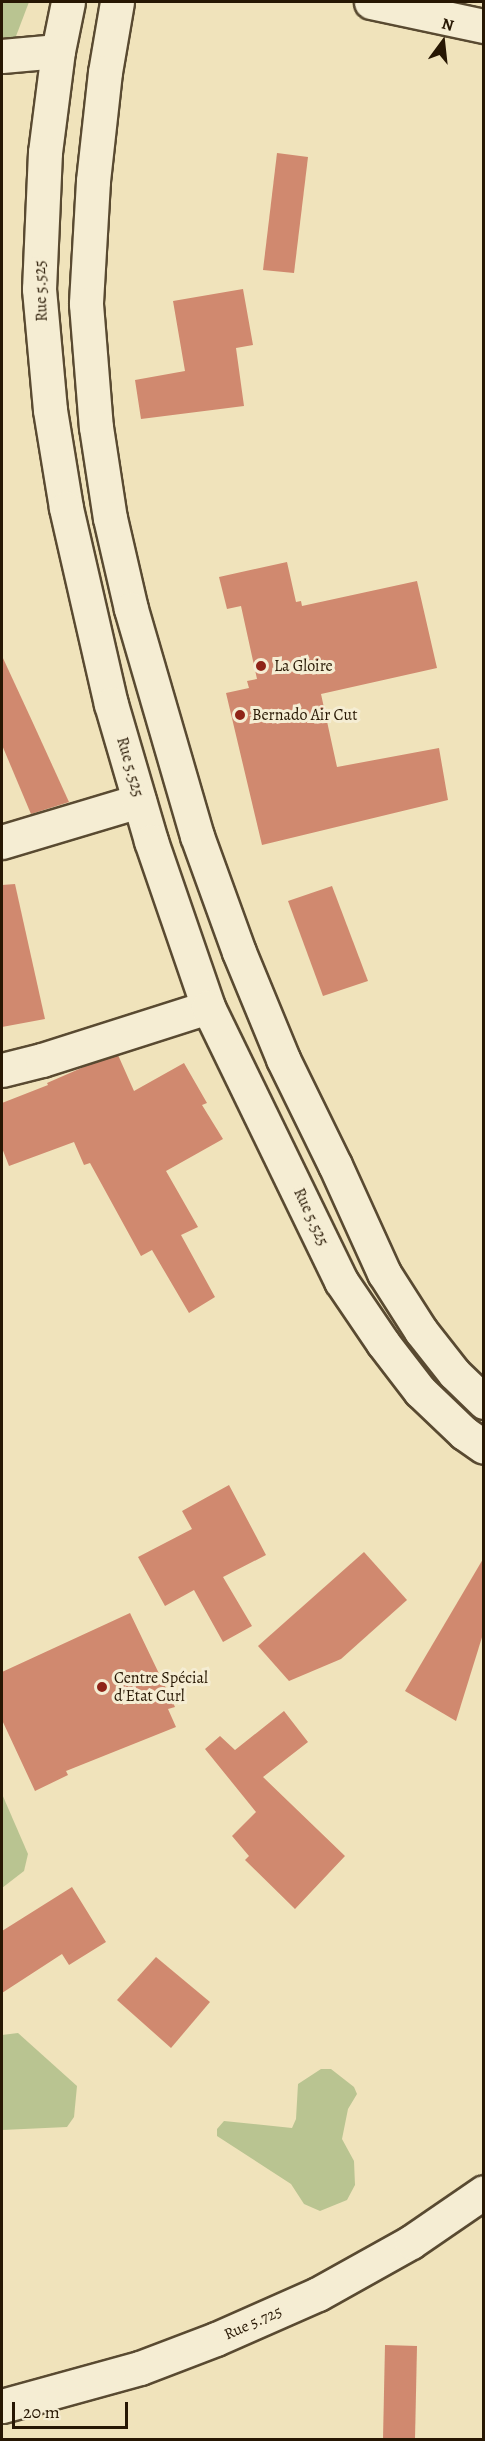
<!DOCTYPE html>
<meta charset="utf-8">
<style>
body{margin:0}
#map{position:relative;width:485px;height:2441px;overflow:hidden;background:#f0e3bb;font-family:Alegreya,serif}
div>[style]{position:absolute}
.green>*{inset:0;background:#b9c491}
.building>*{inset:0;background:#d0896f}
.roads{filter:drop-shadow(2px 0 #594a31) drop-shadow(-2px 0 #594a31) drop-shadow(0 2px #594a31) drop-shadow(0 -2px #594a31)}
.minor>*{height:33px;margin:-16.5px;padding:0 16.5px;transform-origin:16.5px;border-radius:16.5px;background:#f5edd3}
.tertiary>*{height:33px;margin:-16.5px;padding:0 16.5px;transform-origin:16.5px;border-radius:16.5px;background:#f5edd3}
.dots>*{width:16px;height:16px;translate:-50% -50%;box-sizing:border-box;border:3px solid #f5edd3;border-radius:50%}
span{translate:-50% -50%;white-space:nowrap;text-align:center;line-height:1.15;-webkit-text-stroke:6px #f5edd3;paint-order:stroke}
.street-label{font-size:16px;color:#271703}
.poi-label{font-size:16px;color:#271703}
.left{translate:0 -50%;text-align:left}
.frame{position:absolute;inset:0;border:3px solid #271703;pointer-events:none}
.north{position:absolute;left:413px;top:12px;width:60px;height:60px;-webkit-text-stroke:4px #f5edd3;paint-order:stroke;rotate:15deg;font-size:16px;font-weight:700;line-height:24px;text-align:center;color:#271703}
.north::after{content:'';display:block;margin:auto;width:21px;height:27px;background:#271703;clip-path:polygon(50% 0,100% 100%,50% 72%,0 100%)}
.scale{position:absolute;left:12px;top:2402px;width:116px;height:27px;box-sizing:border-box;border:3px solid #271703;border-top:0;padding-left:8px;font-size:18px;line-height:21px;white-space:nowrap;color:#271703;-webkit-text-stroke:4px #f5edd3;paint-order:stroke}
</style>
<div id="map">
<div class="green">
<div style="clip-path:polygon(2px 2px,29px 2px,2px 73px)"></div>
<div style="clip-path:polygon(2px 1794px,28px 1854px,24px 1871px,2px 1888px)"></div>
<div style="clip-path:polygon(18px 2033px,77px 2086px,74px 2117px,67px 2127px,2px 2130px,2px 2035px)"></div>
<div style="clip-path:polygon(321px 2069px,331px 2069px,354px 2087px,357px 2094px,348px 2109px,342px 2139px,354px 2161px,355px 2185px,347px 2200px,320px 2211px,304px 2204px,291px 2184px,217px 2136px,217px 2129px,224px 2121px,292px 2128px,296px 2119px,298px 2084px)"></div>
</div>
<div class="building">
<div style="clip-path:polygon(277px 153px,308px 157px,294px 273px,263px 270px)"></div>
<div style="clip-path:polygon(243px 289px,253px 345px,236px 348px,244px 406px,141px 419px,135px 380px,185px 371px,173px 301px)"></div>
<div style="clip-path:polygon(287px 562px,296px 602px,301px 601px,302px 606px,417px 581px,437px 668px,321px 694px,337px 767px,439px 748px,448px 800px,262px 845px,226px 693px,249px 688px,247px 681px,257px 679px,241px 606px,227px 609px,219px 577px)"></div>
<div style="clip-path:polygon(2px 656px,33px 723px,69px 802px,31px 814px,2px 745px)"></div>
<div style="clip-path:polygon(15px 884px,45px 1019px,2px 1027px,2px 885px)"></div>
<div style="clip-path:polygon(332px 886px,368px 981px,323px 996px,288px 901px)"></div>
<div style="clip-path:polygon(118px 1055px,134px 1091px,184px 1063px,207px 1103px,202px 1105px,223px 1139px,166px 1171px,198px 1227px,181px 1235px,215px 1297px,189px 1313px,152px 1250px,141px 1256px,90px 1163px,84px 1165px,74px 1142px,9px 1166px,2px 1148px,2px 1103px,48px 1085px,47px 1083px,86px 1066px)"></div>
<div style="clip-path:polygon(229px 1485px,266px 1555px,223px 1577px,252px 1626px,223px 1642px,194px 1590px,165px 1606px,138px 1557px,192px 1529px,182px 1511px)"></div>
<div style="clip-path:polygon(364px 1552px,407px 1600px,341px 1659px,289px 1681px,258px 1646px)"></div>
<div style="clip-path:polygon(483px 1559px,483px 1634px,456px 1721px,405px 1691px)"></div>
<div style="clip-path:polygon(130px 1613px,175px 1707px,168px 1709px,176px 1727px,66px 1771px,68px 1775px,35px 1791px,2px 1720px,2px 1672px)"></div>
<div style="clip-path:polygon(284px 1711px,308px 1742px,263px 1777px,345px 1856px,295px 1909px,245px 1860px,249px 1856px,232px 1836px,256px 1812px,205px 1749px,220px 1736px,235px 1750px)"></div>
<div style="clip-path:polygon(72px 1887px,106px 1942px,69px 1965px,62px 1954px,2px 1993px,2px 1931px)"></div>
<div style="clip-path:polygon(156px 1957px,210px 2002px,171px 2048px,117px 2000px)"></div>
<div style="clip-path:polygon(385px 2345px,417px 2346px,415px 2439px,383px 2439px)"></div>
</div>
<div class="roads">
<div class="minor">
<div style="left:371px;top:2px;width:116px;rotate:12deg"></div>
<div style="left:2px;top:56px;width:56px;rotate:-5.1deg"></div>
<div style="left:2px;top:842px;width:143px;rotate:-16.7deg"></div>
<div style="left:2px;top:1070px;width:41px;rotate:-14deg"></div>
<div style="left:42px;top:1060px;width:174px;rotate:-17.7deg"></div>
<div style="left:2px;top:2406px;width:143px;rotate:-15.4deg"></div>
<div style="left:140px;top:2368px;width:81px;rotate:-20.9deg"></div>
<div style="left:216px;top:2339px;width:111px;rotate:-23.8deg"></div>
<div style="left:318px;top:2294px;width:107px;rotate:-29.2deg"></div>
<div style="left:411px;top:2242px;width:88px;rotate:-34.4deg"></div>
</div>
<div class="tertiary">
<div style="left:68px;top:2px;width:50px;rotate:101.5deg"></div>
<div style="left:58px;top:51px;width:102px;rotate:97.3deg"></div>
<div style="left:45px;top:152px;width:137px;rotate:92.5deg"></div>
<div style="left:39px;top:289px;width:121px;rotate:84.8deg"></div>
<div style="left:50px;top:410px;width:99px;rotate:80.7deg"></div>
<div style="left:66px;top:508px;width:201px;rotate:77.1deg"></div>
<div style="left:111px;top:704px;width:143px;rotate:73.7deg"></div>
<div style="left:151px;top:841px;width:176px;rotate:71deg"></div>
<div style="left:208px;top:1007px;width:305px;rotate:64.1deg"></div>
<div style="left:341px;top:1281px;width:75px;rotate:55.9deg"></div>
<div style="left:383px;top:1343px;width:61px;rotate:52.4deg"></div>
<div style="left:420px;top:1391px;width:61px;rotate:43.7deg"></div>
<div style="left:464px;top:1433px;width:24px;rotate:35deg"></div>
<div style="left:117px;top:2px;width:71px;rotate:99.7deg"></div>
<div style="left:105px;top:72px;width:110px;rotate:96.3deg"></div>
<div style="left:93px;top:181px;width:123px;rotate:93.3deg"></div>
<div style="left:86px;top:304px;width:123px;rotate:85.4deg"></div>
<div style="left:96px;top:427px;width:92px;rotate:81.3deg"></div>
<div style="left:110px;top:518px;width:93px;rotate:77deg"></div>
<div style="left:131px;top:609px;width:236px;rotate:73.8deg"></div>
<div style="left:197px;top:836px;width:123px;rotate:70.1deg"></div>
<div style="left:239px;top:952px;width:116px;rotate:67.6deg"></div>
<div style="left:283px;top:1059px;width:118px;rotate:63.9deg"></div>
<div style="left:335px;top:1165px;width:119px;rotate:65.6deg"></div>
<div style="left:384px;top:1273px;width:69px;rotate:57.5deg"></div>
<div style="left:421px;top:1331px;width:53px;rotate:51.8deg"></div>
<div style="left:454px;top:1373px;width:42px;rotate:44deg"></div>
</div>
</div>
<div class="dots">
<div style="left:261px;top:666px;background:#8f2418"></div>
<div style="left:240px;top:715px;background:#8f2418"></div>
<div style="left:102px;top:1687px;background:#8f2418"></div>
</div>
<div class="street-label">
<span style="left:41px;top:291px;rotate:-92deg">Rue 5.525</span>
<span style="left:130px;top:767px;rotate:74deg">Rue 5.525</span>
<span style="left:311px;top:1217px;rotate:65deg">Rue 5.525</span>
<span style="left:253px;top:2323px;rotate:-24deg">Rue 5.725</span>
</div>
<div class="poi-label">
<span class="left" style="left:274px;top:666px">La Gloire</span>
<span class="left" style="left:252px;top:715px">Bernado Air Cut</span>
<span class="left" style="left:114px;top:1687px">Centre Spécial<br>d'Etat Curl</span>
</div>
<div class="frame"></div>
<div class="north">N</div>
<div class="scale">20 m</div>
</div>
